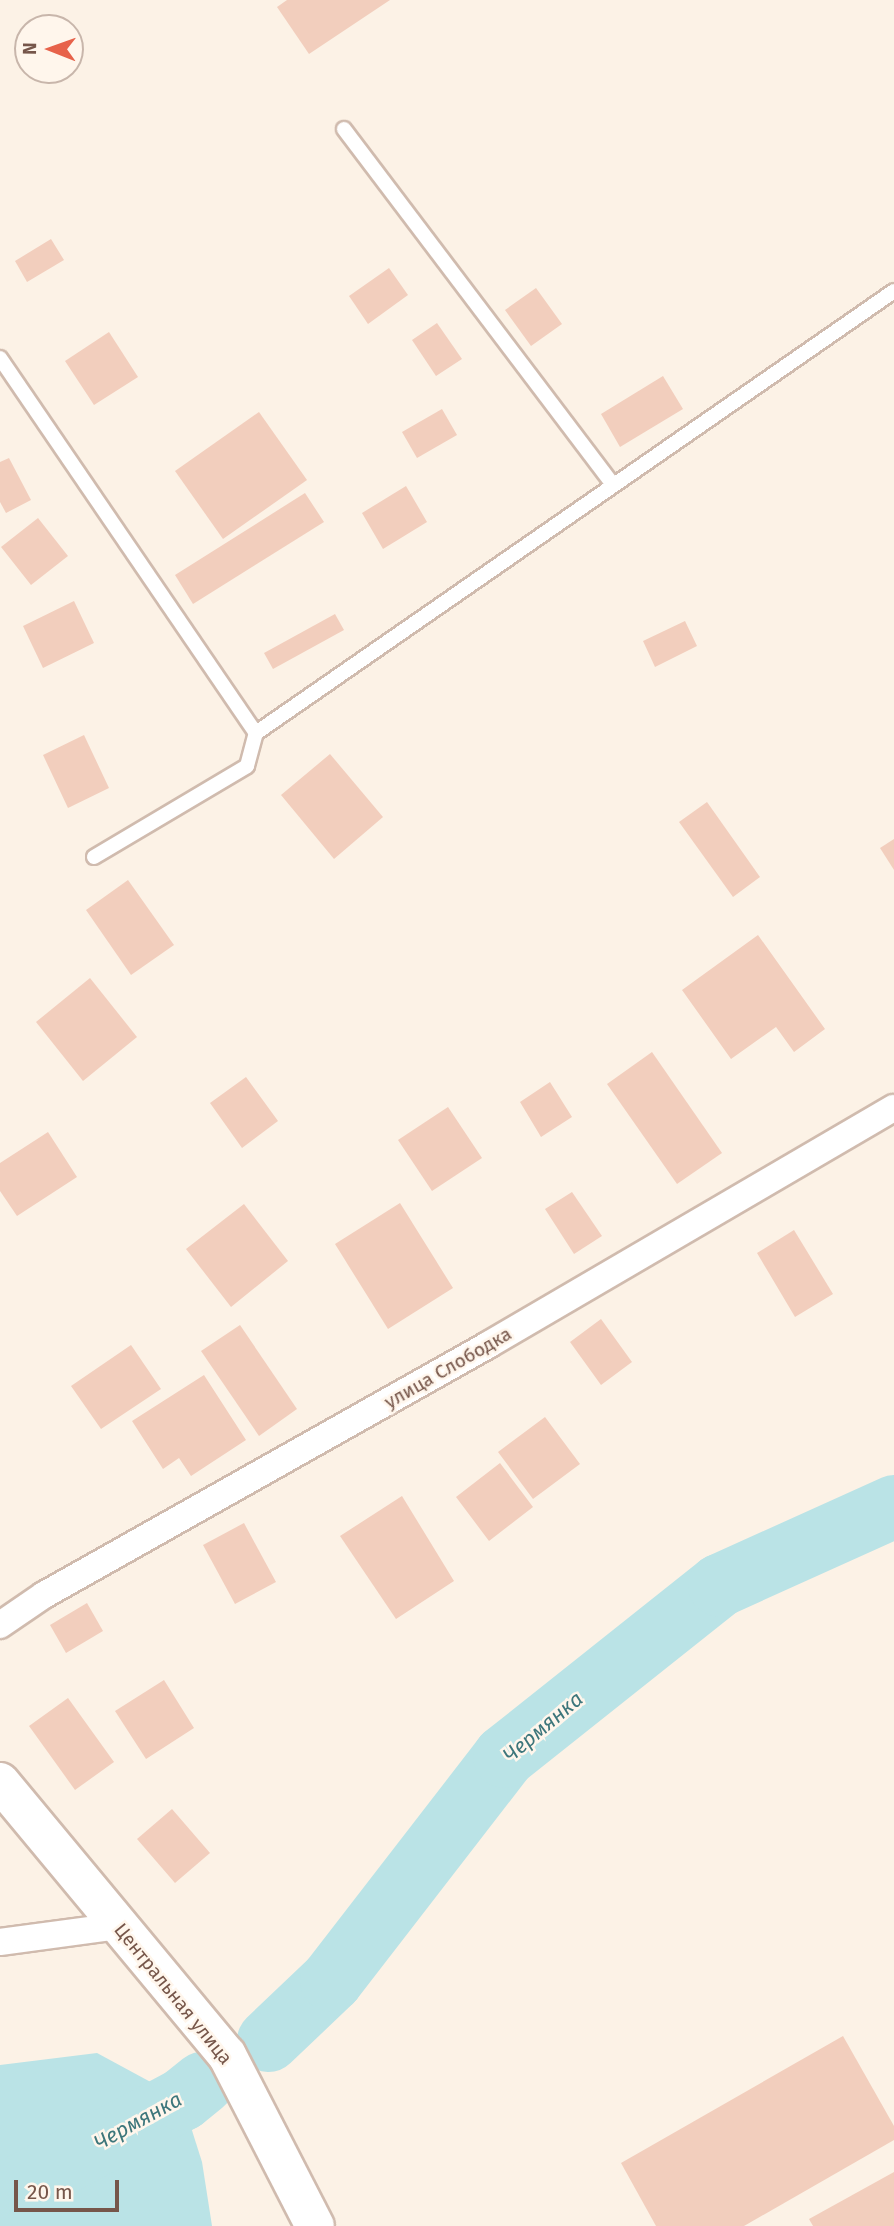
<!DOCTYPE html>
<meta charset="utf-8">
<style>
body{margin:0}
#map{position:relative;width:894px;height:2226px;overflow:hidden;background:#fcf2e6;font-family:"Fira Sans",sans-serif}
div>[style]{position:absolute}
.water>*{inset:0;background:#bae3e6}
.river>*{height:63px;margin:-31.5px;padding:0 31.5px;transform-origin:31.5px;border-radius:31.5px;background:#bae3e6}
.building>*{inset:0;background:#f2cebd}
.roads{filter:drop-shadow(2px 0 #d0bbae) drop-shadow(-2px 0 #d0bbae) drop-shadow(0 2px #d0bbae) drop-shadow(0 -2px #d0bbae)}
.lane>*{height:14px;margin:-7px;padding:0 7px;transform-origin:7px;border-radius:7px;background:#fff}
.street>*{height:26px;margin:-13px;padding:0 13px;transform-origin:13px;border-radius:13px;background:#fff}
.secondary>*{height:38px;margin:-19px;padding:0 19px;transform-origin:19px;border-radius:19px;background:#fff}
span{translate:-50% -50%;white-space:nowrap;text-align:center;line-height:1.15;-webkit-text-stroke:5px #fff6ec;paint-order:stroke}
.street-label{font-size:19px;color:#76564a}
.water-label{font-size:21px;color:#3d767b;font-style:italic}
.north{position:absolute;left:14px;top:14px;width:70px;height:70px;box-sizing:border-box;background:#fff6ec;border:2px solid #c8b6ab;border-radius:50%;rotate:271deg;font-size:19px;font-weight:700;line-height:28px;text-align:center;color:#76564a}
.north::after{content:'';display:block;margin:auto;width:24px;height:32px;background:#e7624a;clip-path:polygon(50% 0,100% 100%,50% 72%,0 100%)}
.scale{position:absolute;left:14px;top:2180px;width:105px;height:32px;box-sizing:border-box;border:4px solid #76564a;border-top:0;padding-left:9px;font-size:21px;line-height:24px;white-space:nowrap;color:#76564a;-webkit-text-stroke:5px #fff6ec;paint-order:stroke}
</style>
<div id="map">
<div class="water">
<div style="clip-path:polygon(97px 2053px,182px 2099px,202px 2162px,212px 2226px,0 2226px,0 2065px)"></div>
</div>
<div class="river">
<div style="left:268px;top:2040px;width:87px;rotate:-43.6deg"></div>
<div style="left:331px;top:1980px;width:283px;rotate:-52.3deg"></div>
<div style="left:504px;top:1756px;width:275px;rotate:-38.5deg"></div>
<div style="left:719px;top:1585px;width:192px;rotate:-24.3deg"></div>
<div style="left:0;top:2196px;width:206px;rotate:-28.1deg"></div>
<div style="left:182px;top:2099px;width:26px;rotate:-39deg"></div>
</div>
<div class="building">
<div style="clip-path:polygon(287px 0,390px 0,309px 54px,277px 7px)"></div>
<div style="clip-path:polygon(51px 239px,64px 260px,27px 282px,15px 261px)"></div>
<div style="clip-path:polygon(389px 268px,408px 295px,368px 324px,349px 296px)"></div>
<div style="clip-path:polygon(536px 288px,562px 324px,531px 346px,505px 310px)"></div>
<div style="clip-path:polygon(437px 323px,462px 359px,436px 376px,412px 340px)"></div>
<div style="clip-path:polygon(109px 332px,138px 377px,94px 405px,65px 361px)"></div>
<div style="clip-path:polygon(663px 376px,683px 409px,620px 447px,601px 414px)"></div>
<div style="clip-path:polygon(442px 409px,457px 435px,417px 458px,402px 432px)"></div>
<div style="clip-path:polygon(259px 412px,307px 480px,223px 539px,175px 471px)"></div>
<div style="clip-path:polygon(9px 458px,31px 500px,6px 513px,0 502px,0 462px)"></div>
<div style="clip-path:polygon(406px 486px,427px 522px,383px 549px,362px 513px)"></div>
<div style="clip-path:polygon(305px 493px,324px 522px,193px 604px,175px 575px)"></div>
<div style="clip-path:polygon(38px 518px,68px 556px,31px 585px,1px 547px)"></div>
<div style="clip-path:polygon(74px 601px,94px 643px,43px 668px,23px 626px)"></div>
<div style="clip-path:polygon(335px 614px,344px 630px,273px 669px,264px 653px)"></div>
<div style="clip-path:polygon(685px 621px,697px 646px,655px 667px,643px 641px)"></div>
<div style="clip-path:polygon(84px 735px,109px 788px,68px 808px,43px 755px)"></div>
<div style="clip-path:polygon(330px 754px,383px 817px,334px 859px,281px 795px)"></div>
<div style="clip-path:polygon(707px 802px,760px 877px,733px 897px,679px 822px)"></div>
<div style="clip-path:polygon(894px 839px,894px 870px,880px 848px)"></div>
<div style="clip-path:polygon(128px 880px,174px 945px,131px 975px,86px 910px)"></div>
<div style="clip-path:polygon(758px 935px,825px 1029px,794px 1052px,776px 1027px,731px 1059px,682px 990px)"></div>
<div style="clip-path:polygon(90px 978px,137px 1037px,83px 1081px,36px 1022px)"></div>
<div style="clip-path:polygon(652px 1052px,722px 1153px,677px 1184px,607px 1084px)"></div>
<div style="clip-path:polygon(246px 1077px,278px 1121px,242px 1148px,210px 1103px)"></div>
<div style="clip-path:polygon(550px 1082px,572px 1117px,541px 1137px,520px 1102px)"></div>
<div style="clip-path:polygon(448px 1107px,482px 1158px,432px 1191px,398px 1140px)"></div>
<div style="clip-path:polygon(48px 1132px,77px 1177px,17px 1216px,0 1191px,0 1163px)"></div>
<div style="clip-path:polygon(572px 1192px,602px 1236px,574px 1254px,545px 1209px)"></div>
<div style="clip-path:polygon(400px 1203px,453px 1288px,388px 1329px,335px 1244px)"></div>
<div style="clip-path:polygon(244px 1204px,288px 1261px,231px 1307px,186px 1249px)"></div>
<div style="clip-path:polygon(794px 1230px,833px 1294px,795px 1317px,757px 1253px)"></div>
<div style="clip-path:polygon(601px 1319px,632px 1362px,601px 1385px,570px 1342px)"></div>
<div style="clip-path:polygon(240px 1325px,297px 1409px,259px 1436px,201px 1351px)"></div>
<div style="clip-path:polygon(131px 1345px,161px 1389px,101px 1429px,71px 1386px)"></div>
<div style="clip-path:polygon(204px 1375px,246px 1440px,191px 1476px,179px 1458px,163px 1469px,132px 1421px)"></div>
<div style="clip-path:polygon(545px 1417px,580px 1464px,533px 1499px,498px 1452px)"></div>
<div style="clip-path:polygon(500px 1463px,533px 1507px,489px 1541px,456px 1497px)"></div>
<div style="clip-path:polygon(402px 1496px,454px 1581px,396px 1619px,340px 1536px)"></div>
<div style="clip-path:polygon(244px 1523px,276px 1582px,235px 1604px,203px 1545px)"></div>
<div style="clip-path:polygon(87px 1603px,103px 1631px,66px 1653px,50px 1625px)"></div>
<div style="clip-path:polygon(164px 1680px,194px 1728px,146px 1759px,115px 1711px)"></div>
<div style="clip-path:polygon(68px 1698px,114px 1762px,75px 1790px,29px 1726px)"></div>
<div style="clip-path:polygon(172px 1809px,210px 1853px,175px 1883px,137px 1839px)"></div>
<div style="clip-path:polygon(843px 2036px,894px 2126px,894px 2140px,744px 2226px,656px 2226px,621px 2163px)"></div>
<div style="clip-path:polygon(894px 2172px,894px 2226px,813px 2226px,809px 2219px)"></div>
</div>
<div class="roads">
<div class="lane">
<div style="left:344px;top:129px;width:445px;rotate:52.9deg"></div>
<div style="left:0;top:358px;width:454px;rotate:55.7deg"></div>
<div style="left:94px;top:857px;width:178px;rotate:-30.7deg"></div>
<div style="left:247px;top:766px;width:34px;rotate:-75deg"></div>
<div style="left:256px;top:733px;width:776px;rotate:-34.71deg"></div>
</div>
<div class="street">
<div style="left:0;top:1625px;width:53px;rotate:-34.3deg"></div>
<div style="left:44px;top:1595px;width:510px;rotate:-29.38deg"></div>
<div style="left:488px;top:1345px;width:470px;rotate:-30.3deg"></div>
<div style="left:0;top:1942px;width:119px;rotate:-7.7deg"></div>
</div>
<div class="secondary">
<div style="left:0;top:1782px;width:355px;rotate:50.3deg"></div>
<div style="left:227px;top:2055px;width:192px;rotate:62.8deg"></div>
</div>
</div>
<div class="street-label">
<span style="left:448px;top:1368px;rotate:-30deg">улица Слободка</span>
<span style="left:173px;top:1994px;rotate:51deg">Центральная улица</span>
</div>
<div class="water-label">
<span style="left:543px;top:1727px;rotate:-40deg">Чермянка</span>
<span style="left:138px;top:2121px;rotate:-29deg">Чермянка</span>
</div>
<div class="north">N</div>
<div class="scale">20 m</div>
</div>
